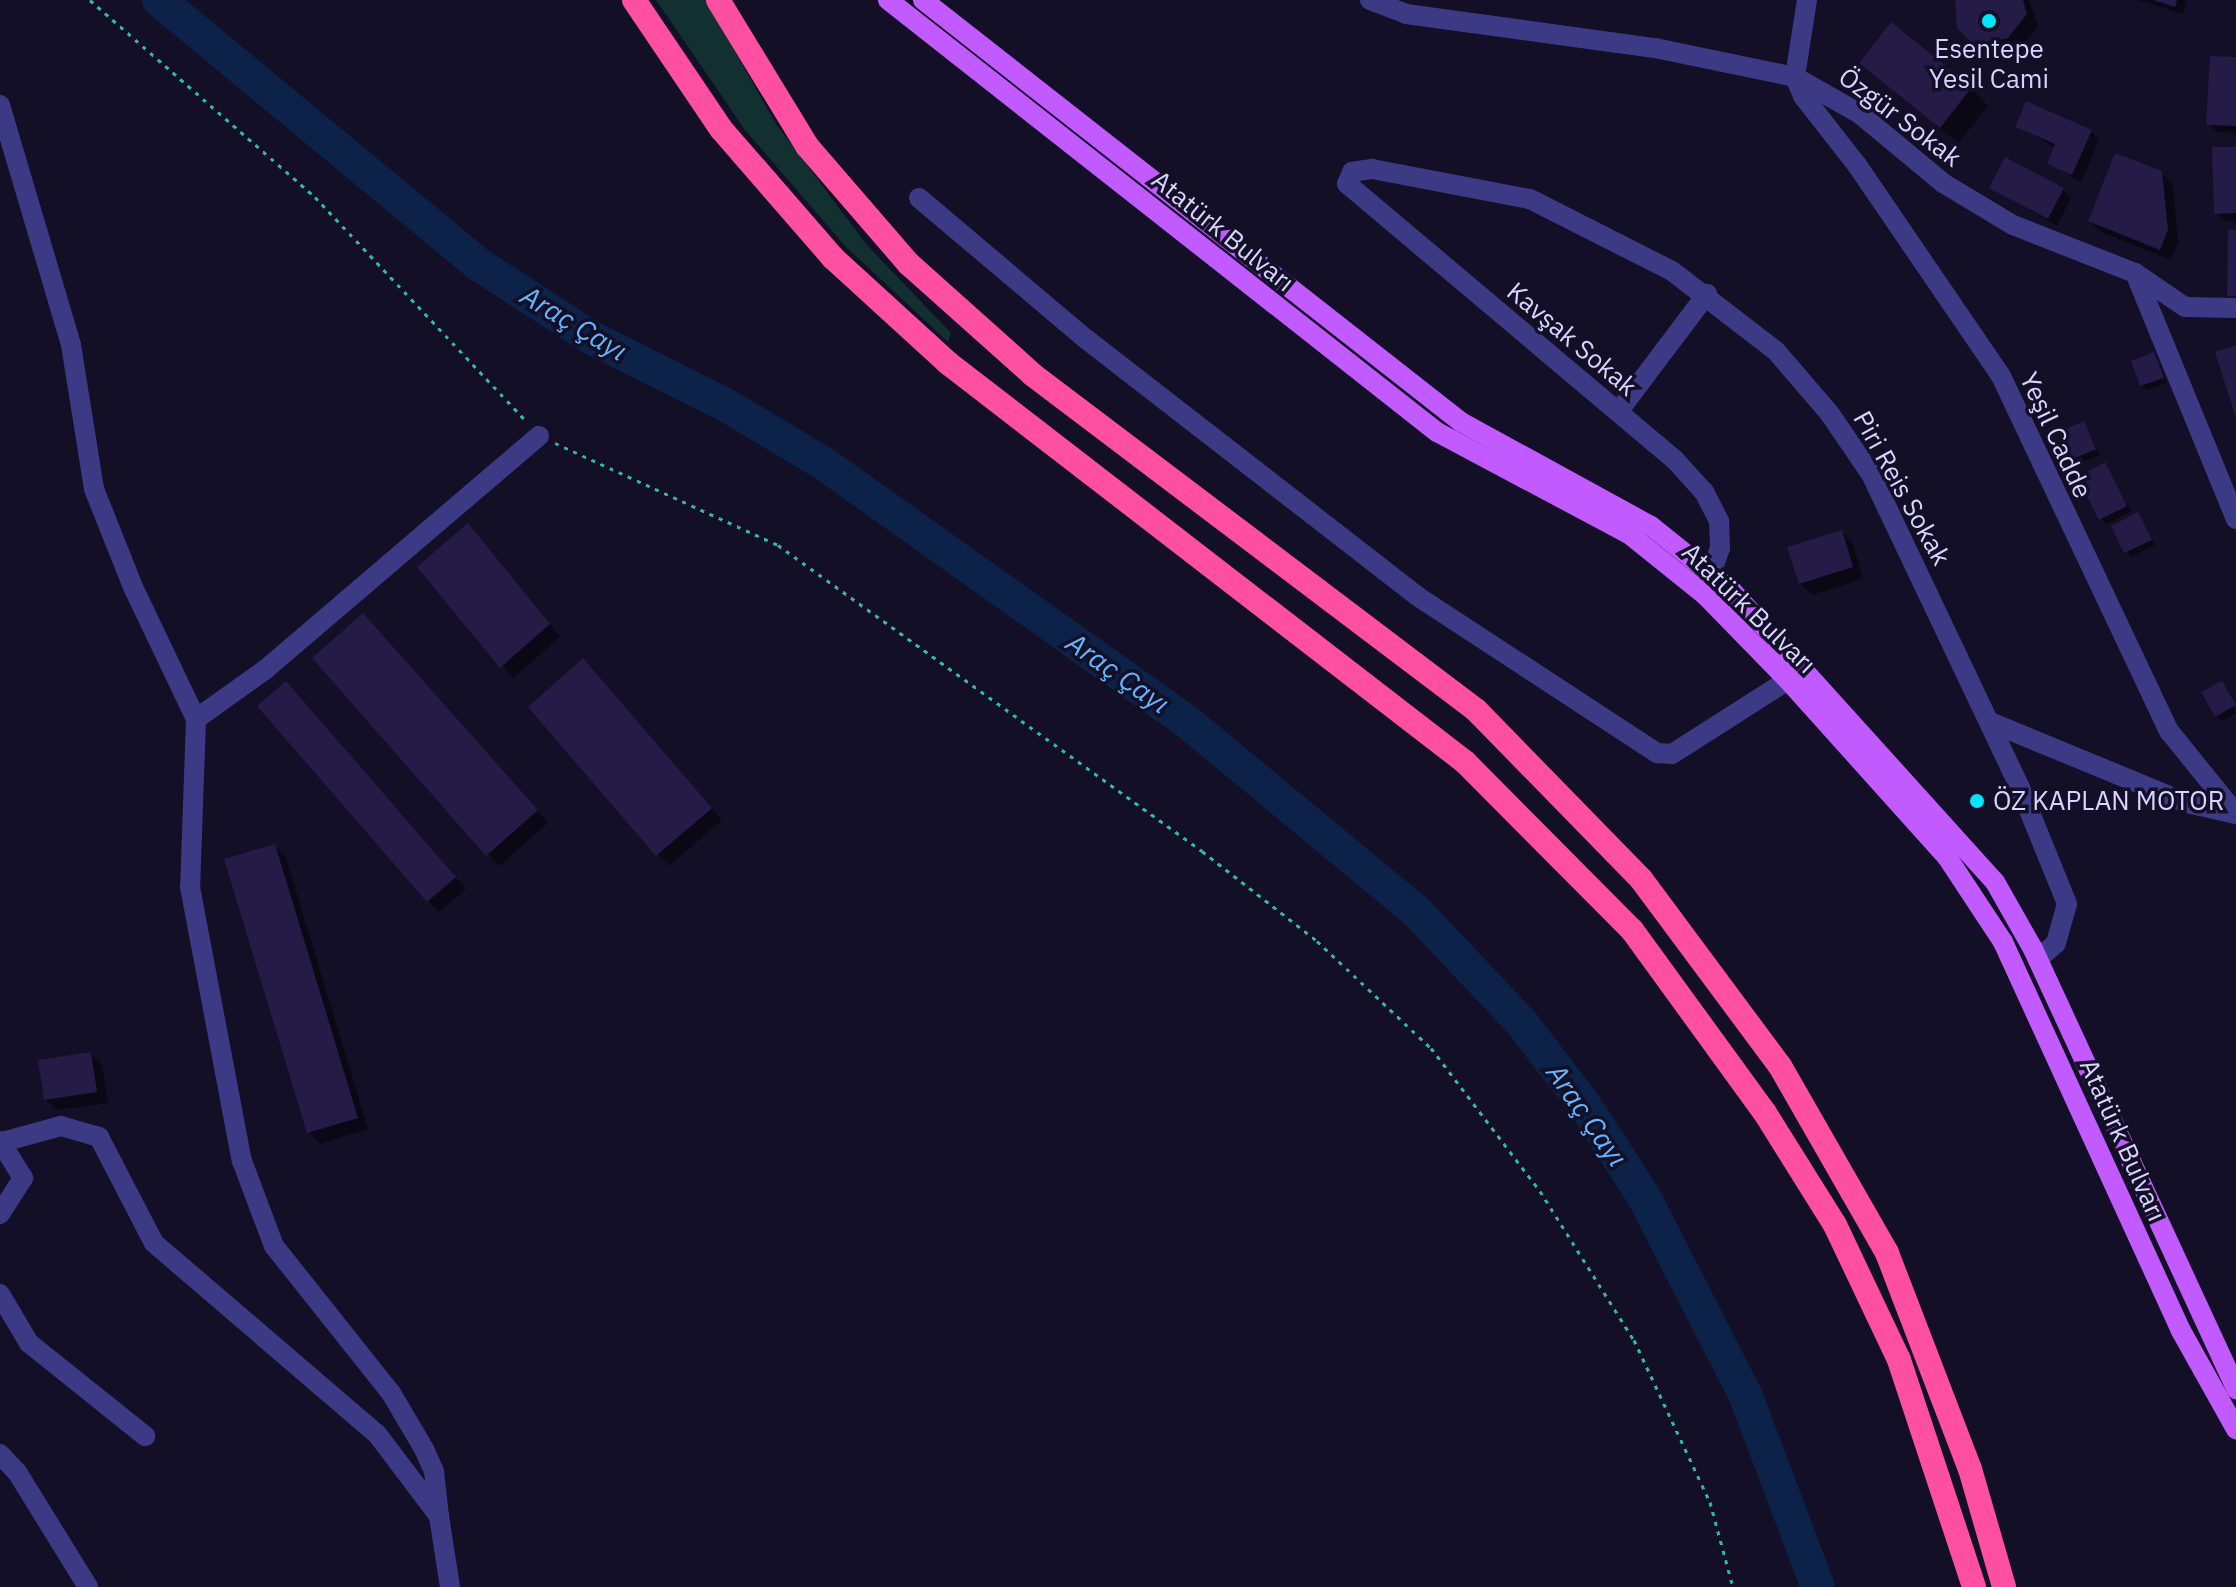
<!DOCTYPE html>
<meta charset="utf-8">
<style>
body{margin:0}
#map{position:relative;width:2236px;height:1587px;overflow:hidden;background:#130f26;font-family:"IBM Plex Sans",sans-serif}
div>[style]{position:absolute}
.green>*{inset:0;background:#12302f}
.shadow>*{inset:0;background:#0007}
.river>*{height:34px;margin:-17px;padding:0 17px;transform-origin:17px;border-radius:17px;background:#0c2248}
.building>*{inset:0;background:#241b47}
.path>*{height:3px;margin-top:-1.5px;transform-origin:0;background:repeating-linear-gradient(90deg,#2fb8b0 0 4px,transparent 0 10px)}
.minor>*{height:20px;margin:-10px;padding:0 10px;transform-origin:10px;border-radius:10px;background:#3d3a85}
.major>*{height:20px;margin:-10px;padding:0 10px;transform-origin:10px;border-radius:10px;background:#c25bff}
.highway>*{height:24px;margin:-12px;padding:0 12px;transform-origin:12px;border-radius:12px;background:#ff4fa3}
.dots>*{width:22px;height:22px;translate:-50% -50%;box-sizing:border-box;border:4px solid #130f26;border-radius:50%}
span{translate:-50% -50%;white-space:nowrap;text-align:center;line-height:1.15;-webkit-text-stroke:7px #130f26;paint-order:stroke}
.poi-label{font-size:26px;color:#d9d4ff}
.left{translate:0 -50%;text-align:left}
.street-label{font-size:26px;color:#d9d4ff}
.water-label{font-size:28px;color:#62b6ff;font-style:italic}
</style>
<div id="map">
<div class="green">
<div style="clip-path:polygon(656px 0,706px 0,776px 124px,867px 245px,951px 333px,948px 342px,846px 247px,745px 130px)"></div>
</div>
<div class="shadow">
<div style="clip-path:polygon(1957px 0,2029px 0,2038px 26px,2019px 49px,1988px 56px,1959px 27px)"></div>
<div style="clip-path:polygon(2138px 0,2187px 0,2183px 14px)"></div>
<div style="clip-path:polygon(2236px 59px,2236px 133px,2217px 132px,2208px 124px)"></div>
<div style="clip-path:polygon(1862px 63px,1971px 88px,1988px 106px,1958px 143px)"></div>
<div style="clip-path:polygon(2018px 126px,2091px 131px,2099px 140px,2081px 182px,2049px 163px,2056px 148px)"></div>
<div style="clip-path:polygon(2236px 149px,2236px 221px,2225px 221px,2216px 213px)"></div>
<div style="clip-path:polygon(2161px 173px,2173px 185px,2178px 242px,2171px 260px,2101px 232px,2090px 221px)"></div>
<div style="clip-path:polygon(1991px 188px,2063px 189px,2071px 198px,2057px 226px)"></div>
<div style="clip-path:polygon(2154px 354px,2167px 383px,2147px 390px,2142px 385px)"></div>
<div style="clip-path:polygon(2084px 423px,2100px 455px,2078px 464px,2062px 433px)"></div>
<div style="clip-path:polygon(2105px 465px,2131px 511px,2106px 524px,2101px 519px)"></div>
<div style="clip-path:polygon(2138px 514px,2155px 545px,2131px 557px,2114px 526px)"></div>
<div style="clip-path:polygon(1842px 532px,1853px 544px,1863px 579px,1812px 595px,1800px 583px)"></div>
<div style="clip-path:polygon(479px 537px,560px 637px,513px 678px,420px 568px)"></div>
<div style="clip-path:polygon(374px 627px,548px 823px,499px 866px,488px 854px)"></div>
<div style="clip-path:polygon(594px 673px,722px 820px,669px 866px,531px 707px)"></div>
<div style="clip-path:polygon(2226px 688px,2236px 713px,2222px 721px,2217px 716px)"></div>
<div style="clip-path:polygon(298px 695px,466px 889px,439px 912px,428px 901px)"></div>
<div style="clip-path:polygon(275px 846px,286px 858px,368px 1129px,320px 1144px,309px 1132px)"></div>
<div style="clip-path:polygon(91px 1054px,102px 1065px,108px 1103px,57px 1110px,45px 1099px)"></div>
</div>
<div class="river">
<div style="left:159px;top:0;width:414px;rotate:39.6deg"></div>
<div style="left:478px;top:264px;width:136px;rotate:33deg"></div>
<div style="left:592px;top:338px;width:150px;rotate:26.6deg"></div>
<div style="left:726px;top:405px;width:113px;rotate:30.9deg"></div>
<div style="left:823px;top:463px;width:452px;rotate:35.4deg"></div>
<div style="left:1191px;top:725px;width:291px;rotate:39.6deg"></div>
<div style="left:1415px;top:910px;width:156px;rotate:46.6deg"></div>
<div style="left:1522px;top:1023px;width:106px;rotate:52.7deg"></div>
<div style="left:1586px;top:1107px;width:107px;rotate:57.2deg"></div>
<div style="left:1644px;top:1197px;width:221px;rotate:62.9deg"></div>
<div style="left:1745px;top:1394px;width:206px;rotate:69.3deg"></div>
</div>
<div class="building">
<div style="clip-path:polygon(1955px 0,2023px 0,2027px 14px,2008px 38px,1975px 46px,1957px 28px)"></div>
<div style="clip-path:polygon(2153px 0,2177px 0,2175px 7px)"></div>
<div style="clip-path:polygon(1891px 22px,1972px 87px,1940px 128px,1859px 63px)"></div>
<div style="clip-path:polygon(2210px 56px,2236px 57px,2236px 126px,2206px 125px)"></div>
<div style="clip-path:polygon(2026px 101px,2092px 130px,2072px 175px,2047px 164px,2055px 144px,2015px 127px)"></div>
<div style="clip-path:polygon(2212px 147px,2236px 147px,2236px 213px,2214px 214px)"></div>
<div style="clip-path:polygon(2115px 153px,2162px 171px,2168px 230px,2160px 250px,2088px 221px)"></div>
<div style="clip-path:polygon(2005px 157px,2064px 188px,2048px 219px,1989px 188px)"></div>
<div style="clip-path:polygon(2228px 230px,2236px 230px,2236px 296px,2227px 296px)"></div>
<div style="clip-path:polygon(2236px 345px,2236px 415px,2235px 415px,2215px 352px)"></div>
<div style="clip-path:polygon(2154px 352px,2164px 378px,2140px 386px,2131px 361px)"></div>
<div style="clip-path:polygon(2084px 421px,2096px 449px,2071px 460px,2059px 432px)"></div>
<div style="clip-path:polygon(2105px 462px,2127px 506px,2099px 520px,2077px 477px)"></div>
<div style="clip-path:polygon(2138px 512px,2152px 540px,2124px 553px,2111px 526px)"></div>
<div style="clip-path:polygon(468px 523px,550px 624px,500px 668px,417px 567px)"></div>
<div style="clip-path:polygon(1842px 530px,1853px 567px,1799px 584px,1787px 547px)"></div>
<div style="clip-path:polygon(363px 613px,538px 810px,486px 856px,312px 658px)"></div>
<div style="clip-path:polygon(583px 658px,712px 808px,656px 856px,528px 707px)"></div>
<div style="clip-path:polygon(286px 681px,456px 877px,427px 902px,257px 706px)"></div>
<div style="clip-path:polygon(2222px 681px,2236px 705px,2215px 717px,2201px 692px)"></div>
<div style="clip-path:polygon(275px 844px,358px 1118px,307px 1133px,224px 859px)"></div>
<div style="clip-path:polygon(91px 1052px,97px 1092px,44px 1100px,38px 1060px)"></div>
</div>
<div class="path">
<div style="left:90px;top:0;width:299px;rotate:41.2deg"></div>
<div style="left:315px;top:197px;width:309px;rotate:46.7deg"></div>
<div style="left:555px;top:443px;width:245px;rotate:24.6deg"></div>
<div style="left:778px;top:545px;width:523px;rotate:35.82deg"></div>
<div style="left:1202px;top:851px;width:146px;rotate:38deg"></div>
<div style="left:1317px;top:941px;width:156px;rotate:43.2deg"></div>
<div style="left:1431px;top:1048px;width:180px;rotate:52.7deg"></div>
<div style="left:1540px;top:1191px;width:176px;rotate:57.8deg"></div>
<div style="left:1634px;top:1340px;width:179px;rotate:64.9deg"></div>
<div style="left:1710px;top:1502px;width:88px;rotate:74.9deg"></div>
</div>
<div class="minor">
<div style="left:1370px;top:0;width:39px;rotate:21deg"></div>
<div style="left:1406px;top:14px;width:251px;rotate:7.8deg"></div>
<div style="left:1655px;top:48px;width:143px;rotate:11.7deg"></div>
<div style="left:1795px;top:77px;width:75px;rotate:29.6deg"></div>
<div style="left:1860px;top:114px;width:108px;rotate:39.7deg"></div>
<div style="left:1943px;top:183px;width:82px;rotate:31deg"></div>
<div style="left:2013px;top:225px;width:131px;rotate:21.5deg"></div>
<div style="left:2135px;top:273px;width:60px;rotate:34.2deg"></div>
<div style="left:2185px;top:307px;width:51px;rotate:1.1deg"></div>
<div style="left:1807px;top:0;width:78px;rotate:98.9deg"></div>
<div style="left:1795px;top:77px;width:21px;rotate:67deg"></div>
<div style="left:1803px;top:96px;width:88px;rotate:52deg"></div>
<div style="left:1857px;top:165px;width:255px;rotate:55.7deg"></div>
<div style="left:2001px;top:376px;width:393px;rotate:64.7deg"></div>
<div style="left:2169px;top:731px;width:107px;rotate:51.1deg"></div>
<div style="left:0;top:105px;width:250px;rotate:73.5deg"></div>
<div style="left:71px;top:345px;width:146px;rotate:80.9deg"></div>
<div style="left:94px;top:489px;width:105px;rotate:68.3deg"></div>
<div style="left:133px;top:587px;width:146px;rotate:64.5deg"></div>
<div style="left:196px;top:719px;width:168px;rotate:92deg"></div>
<div style="left:190px;top:887px;width:279px;rotate:79.3deg"></div>
<div style="left:242px;top:1161px;width:91px;rotate:69.4deg"></div>
<div style="left:274px;top:1246px;width:188px;rotate:51.5deg"></div>
<div style="left:391px;top:1393px;width:65px;rotate:59.5deg"></div>
<div style="left:424px;top:1449px;width:24px;rotate:66deg"></div>
<div style="left:434px;top:1471px;width:45px;rotate:83.7deg"></div>
<div style="left:919px;top:198px;width:219px;rotate:40.2deg"></div>
<div style="left:1086px;top:339px;width:419px;rotate:37.8deg"></div>
<div style="left:1417px;top:596px;width:287px;rotate:33.2deg"></div>
<div style="left:1657px;top:753px;width:15px;rotate:4deg"></div>
<div style="left:1672px;top:754px;width:138px;rotate:-32.5deg"></div>
<div style="left:2135px;top:273px;width:266px;rotate:67.7deg"></div>
<div style="left:1618px;top:412px;width:148px;rotate:-53deg"></div>
<div style="left:1712px;top:571px;width:24px;rotate:-71deg"></div>
<div style="left:1720px;top:548px;width:27px;rotate:-92deg"></div>
<div style="left:1719px;top:521px;width:33px;rotate:-117deg"></div>
<div style="left:1704px;top:492px;width:43px;rotate:-132.2deg"></div>
<div style="left:1675px;top:460px;width:429px;rotate:-139.9deg"></div>
<div style="left:1347px;top:184px;width:13px;rotate:-67deg"></div>
<div style="left:1352px;top:172px;width:20px;rotate:-9deg"></div>
<div style="left:1372px;top:169px;width:161px;rotate:10.8deg"></div>
<div style="left:1530px;top:199px;width:159px;rotate:26.9deg"></div>
<div style="left:1672px;top:271px;width:131px;rotate:37.6deg"></div>
<div style="left:1776px;top:351px;width:83px;rotate:49.4deg"></div>
<div style="left:1830px;top:414px;width:73px;rotate:55.7deg"></div>
<div style="left:1871px;top:474px;width:348px;rotate:64.6deg"></div>
<div style="left:2020px;top:788px;width:125px;rotate:67.9deg"></div>
<div style="left:2067px;top:904px;width:41px;rotate:105.8deg"></div>
<div style="left:2056px;top:943px;width:25px;rotate:138deg"></div>
<div style="left:196px;top:719px;width:86px;rotate:-35.5deg"></div>
<div style="left:266px;top:669px;width:359px;rotate:-40.5deg"></div>
<div style="left:1990px;top:722px;width:213px;rotate:22.4deg"></div>
<div style="left:2187px;top:803px;width:50px;rotate:12.7deg"></div>
<div style="left:0;top:1141px;width:44px;rotate:58.1deg"></div>
<div style="left:23px;top:1178px;width:43px;rotate:122.6deg"></div>
<div style="left:2px;top:1142px;width:61px;rotate:-15.2deg"></div>
<div style="left:61px;top:1126px;width:40px;rotate:16deg"></div>
<div style="left:99px;top:1137px;width:119px;rotate:62.6deg"></div>
<div style="left:154px;top:1243px;width:294px;rotate:40.6deg"></div>
<div style="left:377px;top:1434px;width:103px;rotate:52.9deg"></div>
<div style="left:439px;top:1516px;width:72px;rotate:81.2deg"></div>
<div style="left:0;top:1294px;width:57px;rotate:59.4deg"></div>
<div style="left:29px;top:1343px;width:149px;rotate:38.7deg"></div>
<div style="left:0;top:1454px;width:25px;rotate:47deg"></div>
<div style="left:17px;top:1472px;width:135px;rotate:58.3deg"></div>
</div>
<div class="major">
<div style="left:888px;top:0;width:699px;rotate:38.2deg"></div>
<div style="left:1437px;top:432px;width:217px;rotate:28deg"></div>
<div style="left:1629px;top:534px;width:99px;rotate:38.8deg"></div>
<div style="left:1706px;top:596px;width:117px;rotate:45.7deg"></div>
<div style="left:1788px;top:680px;width:238px;rotate:48.1deg"></div>
<div style="left:1947px;top:857px;width:102px;rotate:56.6deg"></div>
<div style="left:2003px;top:942px;width:426px;rotate:65.4deg"></div>
<div style="left:2180px;top:1329px;width:115px;rotate:60.8deg"></div>
<div style="left:923px;top:0;width:684px;rotate:38.11deg"></div>
<div style="left:1461px;top:422px;width:217px;rotate:28.7deg"></div>
<div style="left:1651px;top:526px;width:104px;rotate:38.7deg"></div>
<div style="left:1732px;top:591px;width:392px;rotate:47.9deg"></div>
<div style="left:1995px;top:882px;width:77px;rotate:60.4deg"></div>
<div style="left:2033px;top:949px;width:485px;rotate:65.2deg"></div>
</div>
<div class="highway">
<div style="left:634px;top:0;width:156px;rotate:56deg"></div>
<div style="left:721px;top:129px;width:171px;rotate:49deg"></div>
<div style="left:833px;top:258px;width:156px;rotate:42.4deg"></div>
<div style="left:948px;top:363px;width:653px;rotate:37.66deg"></div>
<div style="left:1465px;top:762px;width:237px;rotate:45.2deg"></div>
<div style="left:1632px;top:930px;width:226px;rotate:54deg"></div>
<div style="left:1765px;top:1113px;width:132px;rotate:58deg"></div>
<div style="left:1835px;top:1225px;width:149px;rotate:64.6deg"></div>
<div style="left:1899px;top:1360px;width:239px;rotate:71.7deg"></div>
<div style="left:718px;top:0;width:171px;rotate:58.6deg"></div>
<div style="left:807px;top:146px;width:156px;rotate:49.2deg"></div>
<div style="left:909px;top:264px;width:166px;rotate:41.8deg"></div>
<div style="left:1033px;top:375px;width:555px;rotate:37.1deg"></div>
<div style="left:1476px;top:710px;width:236px;rotate:45.7deg"></div>
<div style="left:1641px;top:879px;width:233px;rotate:53.4deg"></div>
<div style="left:1780px;top:1066px;width:215px;rotate:60.2deg"></div>
<div style="left:1887px;top:1253px;width:231px;rotate:69deg"></div>
<div style="left:1970px;top:1469px;width:123px;rotate:73.9deg"></div>
</div>
<div class="dots">
<div style="left:1989px;top:21px;background:#00e5ff"></div>
<div style="left:1977px;top:801px;background:#00e5ff"></div>
</div>
<div class="poi-label">
<span style="left:1989px;top:64px">Esentepe<br>Yesil Cami</span>
<span class="left" style="left:1993px;top:801px">ÖZ KAPLAN MOTOR</span>
</div>
<div class="street-label">
<span style="left:1900px;top:117px;rotate:37deg">Özgür Sokak</span>
<span style="left:1223px;top:231px;rotate:39deg">Atatürk Bulvarı</span>
<span style="left:1572px;top:339px;rotate:40deg">Kavşak Sokak</span>
<span style="left:2056px;top:435px;rotate:65deg">Yeşil Cadde</span>
<span style="left:1902px;top:488px;rotate:61deg">Piri Reis Sokak</span>
<span style="left:1749px;top:608px;rotate:44deg">Atatürk Bulvarı</span>
<span style="left:2123px;top:1140px;rotate:66deg">Atatürk Bulvarı</span>
</div>
<div class="water-label">
<span style="left:574px;top:323px;rotate:31deg">Araç Çayı</span>
<span style="left:1118px;top:673px;rotate:35deg">Araç Çayı</span>
<span style="left:1587px;top:1115px;rotate:55deg">Araç Çayı</span>
</div>
</div>
